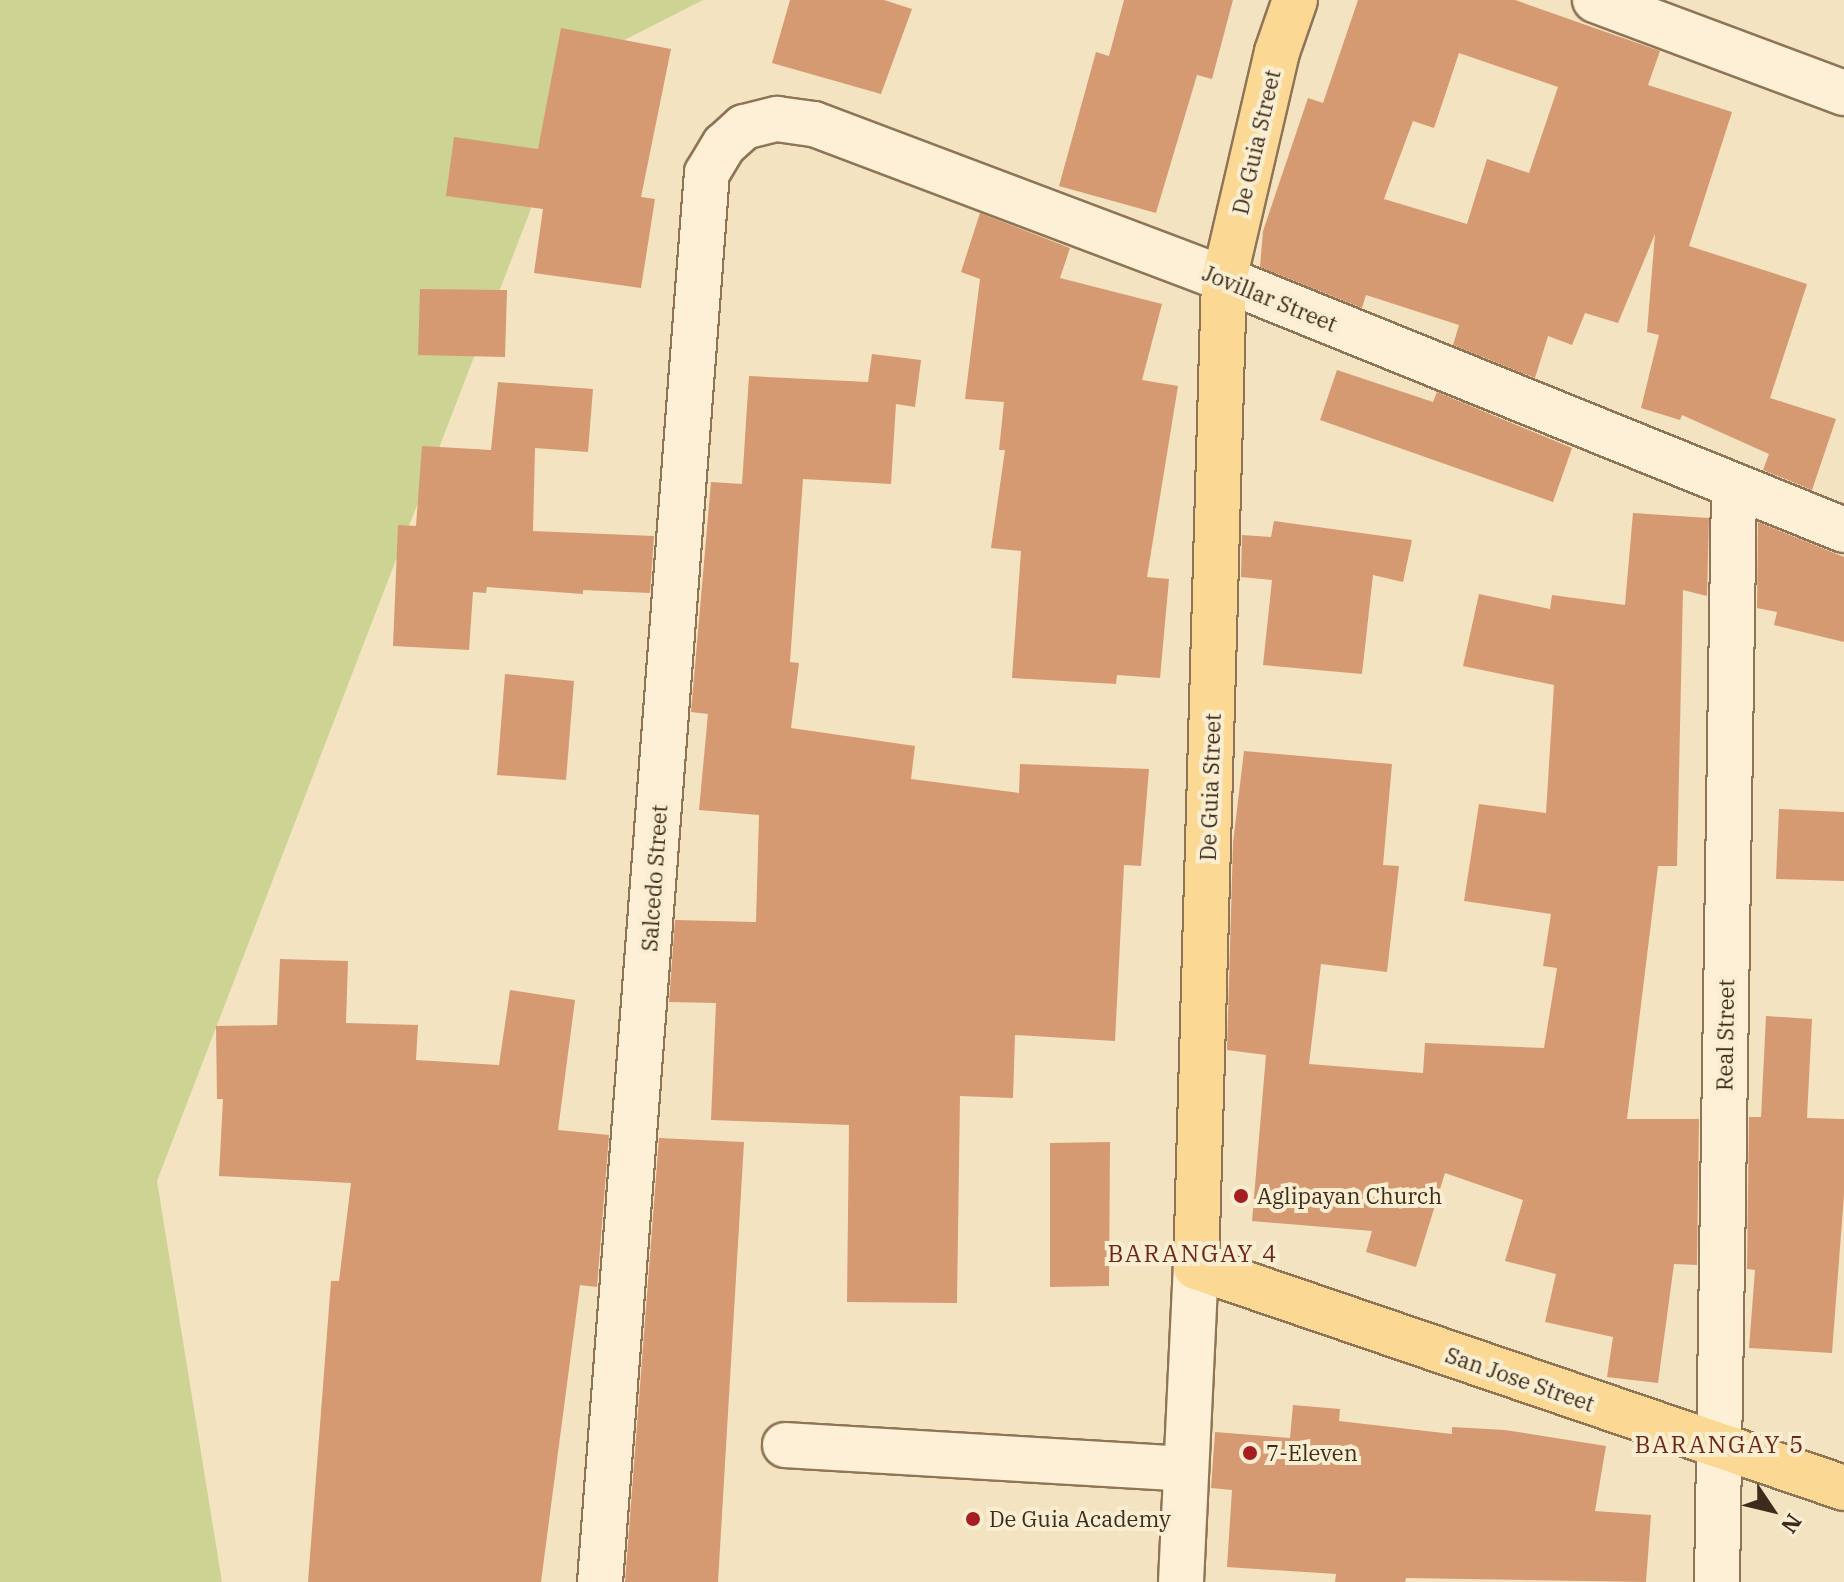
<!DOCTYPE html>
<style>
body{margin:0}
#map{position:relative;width:1844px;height:1582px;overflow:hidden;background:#f3e3c1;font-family:"IBM Plex Serif",serif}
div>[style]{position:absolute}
.green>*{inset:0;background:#ccd393}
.building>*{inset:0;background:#d69a72}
.roads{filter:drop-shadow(2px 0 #8f7456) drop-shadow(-2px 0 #8f7456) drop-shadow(0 2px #8f7456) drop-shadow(0 -2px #8f7456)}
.minor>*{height:44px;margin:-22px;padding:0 22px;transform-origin:22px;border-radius:22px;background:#fdf0d6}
.major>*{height:44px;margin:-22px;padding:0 22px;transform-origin:22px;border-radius:22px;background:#fbd995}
.dots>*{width:22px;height:22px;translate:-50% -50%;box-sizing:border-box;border:4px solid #f9edd2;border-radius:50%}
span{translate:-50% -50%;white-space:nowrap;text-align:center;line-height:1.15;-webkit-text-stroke:8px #f9edd2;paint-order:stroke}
.street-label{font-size:22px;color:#3d2c1c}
.poi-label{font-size:22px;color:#3d2c1c}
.left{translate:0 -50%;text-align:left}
.neighbourhood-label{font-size:24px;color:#6f2816;letter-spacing:2px}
.north{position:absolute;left:1732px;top:1470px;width:80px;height:80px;-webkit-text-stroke:6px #f9edd2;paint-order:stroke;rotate:125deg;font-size:22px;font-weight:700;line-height:32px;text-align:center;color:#3d2c1c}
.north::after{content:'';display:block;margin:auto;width:28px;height:36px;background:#3d2c1c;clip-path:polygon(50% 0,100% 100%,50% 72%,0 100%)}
</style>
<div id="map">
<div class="green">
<div style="clip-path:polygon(0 0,703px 0,589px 58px,157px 1181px,222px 1582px,0 1582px)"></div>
</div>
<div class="building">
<div style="clip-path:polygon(790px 0,884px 0,912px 9px,881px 94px,772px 63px)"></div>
<div style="clip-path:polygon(1124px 0,1233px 0,1212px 79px,1197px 75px,1156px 213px,1059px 186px,1096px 52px,1109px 56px)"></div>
<div style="clip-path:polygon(evenodd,1358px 0,1515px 0,1660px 51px,1648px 85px,1732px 112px,1689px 246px,1807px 284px,1770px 398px,1836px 419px,1812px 490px,1763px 470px,1769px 454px,1682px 415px,1680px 420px,1641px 408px,1659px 335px,1647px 332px,1655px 234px,1618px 323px,1585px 313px,1572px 345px,1548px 336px,1535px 378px,1453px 345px,1459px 325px,1366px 295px,1362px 308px,1260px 267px,1263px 231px,1308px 98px,1323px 103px,1358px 0,1459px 53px,1558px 87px,1529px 173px,1487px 159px,1467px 224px,1384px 199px,1413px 121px,1434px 128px,1459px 53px)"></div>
<div style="clip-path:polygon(561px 28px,671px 49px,641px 197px,655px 199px,641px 288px,534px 273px,543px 209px,446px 196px,454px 137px,538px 149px)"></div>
<div style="clip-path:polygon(980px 213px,1070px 248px,1060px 278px,1162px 304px,1142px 380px,1178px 386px,1147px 577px,1169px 579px,1160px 678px,1117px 675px,1116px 684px,1012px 678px,1021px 551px,991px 548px,1005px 450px,999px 450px,1004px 402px,965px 399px,980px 279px,961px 272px)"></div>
<div style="clip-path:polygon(420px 289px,507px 290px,505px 357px,418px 355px)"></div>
<div style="clip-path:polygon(872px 354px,921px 360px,915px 407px,896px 404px,891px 484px,803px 479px,790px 662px,799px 663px,791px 728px,915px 746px,911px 779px,1019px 793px,1020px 764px,1149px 769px,1141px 866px,1124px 865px,1115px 1041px,1015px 1035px,1013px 1098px,960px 1096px,957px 1303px,847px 1302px,849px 1125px,711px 1120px,716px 1003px,669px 1002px,675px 920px,756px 922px,759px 815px,699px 810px,708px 714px,691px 712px,711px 482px,742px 484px,749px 376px,868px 382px)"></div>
<div style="clip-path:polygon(1337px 370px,1433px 402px,1437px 392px,1572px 448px,1553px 502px,1320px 420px)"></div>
<div style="clip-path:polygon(498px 382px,593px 389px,588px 452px,535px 448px,533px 531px,654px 536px,650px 593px,583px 590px,583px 594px,487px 587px,486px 593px,473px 592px,469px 650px,393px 646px,398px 525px,416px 526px,422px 446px,491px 450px)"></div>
<div style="clip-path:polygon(1633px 513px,1709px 518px,1707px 596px,1683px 590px,1677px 866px,1658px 866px,1627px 1119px,1699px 1119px,1697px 1265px,1674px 1264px,1658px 1383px,1607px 1377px,1613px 1337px,1545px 1322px,1556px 1274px,1505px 1261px,1523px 1200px,1445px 1173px,1416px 1267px,1366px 1252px,1372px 1231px,1252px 1221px,1266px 1055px,1227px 1050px,1233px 843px,1244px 751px,1392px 764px,1383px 865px,1399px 866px,1387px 972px,1321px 964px,1309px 1064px,1423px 1073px,1425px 1043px,1544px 1048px,1557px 968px,1543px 966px,1551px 914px,1464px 901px,1479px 804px,1546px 813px,1554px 685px,1463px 666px,1479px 594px,1550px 609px,1552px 595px,1625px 605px)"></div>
<div style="clip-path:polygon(1274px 521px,1412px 540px,1403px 582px,1373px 575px,1362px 674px,1263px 665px,1272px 580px,1241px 577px,1242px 535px,1271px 537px)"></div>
<div style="clip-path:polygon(1758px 522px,1844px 557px,1844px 642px,1774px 625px,1777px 612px,1757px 608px)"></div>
<div style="clip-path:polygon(505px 674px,574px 681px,566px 780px,497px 775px)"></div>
<div style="clip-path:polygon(1779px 809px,1844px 812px,1844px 881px,1776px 879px)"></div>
<div style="clip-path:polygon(280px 959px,348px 961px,346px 1023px,418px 1025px,416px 1060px,499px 1065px,510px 990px,575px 1000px,558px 1130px,609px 1135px,597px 1287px,580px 1285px,541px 1582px,308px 1582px,331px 1281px,339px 1281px,351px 1183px,219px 1176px,223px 1099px,217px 1099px,216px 1026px,277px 1025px)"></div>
<div style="clip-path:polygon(1766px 1016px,1812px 1019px,1807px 1118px,1844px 1119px,1844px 1195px,1832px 1353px,1749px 1348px,1755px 1270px,1747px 1269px,1749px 1117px,1761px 1117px)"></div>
<div style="clip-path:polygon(659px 1138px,744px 1142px,718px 1582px,625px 1582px)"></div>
<div style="clip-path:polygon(1110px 1142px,1109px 1286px,1050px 1287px,1050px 1143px)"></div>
<div style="clip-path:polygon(1293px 1405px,1340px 1409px,1339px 1421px,1452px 1434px,1452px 1427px,1505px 1430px,1606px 1446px,1595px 1511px,1651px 1515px,1646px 1582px,1406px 1578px,1405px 1582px,1335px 1582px,1336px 1574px,1227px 1567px,1232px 1490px,1211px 1488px,1215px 1432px,1290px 1438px)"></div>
</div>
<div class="roads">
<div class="minor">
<div style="left:1595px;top:0;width:266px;rotate:20.5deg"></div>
<div style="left:785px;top:1445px;width:401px;rotate:3.4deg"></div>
<div style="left:600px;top:1582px;width:1413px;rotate:-85.66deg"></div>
<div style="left:707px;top:173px;width:33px;rotate:-59deg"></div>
<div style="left:724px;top:145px;width:27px;rotate:-42deg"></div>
<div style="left:744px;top:127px;width:34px;rotate:-14deg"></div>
<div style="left:777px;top:119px;width:37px;rotate:8deg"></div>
<div style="left:814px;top:124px;width:438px;rotate:20.7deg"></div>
<div style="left:1224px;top:279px;width:669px;rotate:22.04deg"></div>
<div style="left:1181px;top:1582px;width:315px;rotate:-87.3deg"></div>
<div style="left:1717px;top:1582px;width:1094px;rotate:-89.11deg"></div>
</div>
<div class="major">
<div style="left:1295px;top:0;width:55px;rotate:109.1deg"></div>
<div style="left:1277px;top:52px;width:233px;rotate:103.1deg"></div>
<div style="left:1224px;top:279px;width:988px;rotate:91.62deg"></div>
<div style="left:1196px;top:1267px;width:685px;rotate:18.83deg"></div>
</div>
</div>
<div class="dots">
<div style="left:1241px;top:1196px;background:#a51f21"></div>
<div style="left:1250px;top:1453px;background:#a51f21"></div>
<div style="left:973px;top:1519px;background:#a51f21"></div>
</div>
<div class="street-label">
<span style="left:1256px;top:142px;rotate:-77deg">De Guia Street</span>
<span style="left:1270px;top:298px;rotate:22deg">Jovillar Street</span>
<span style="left:1210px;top:787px;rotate:-88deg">De Guia Street</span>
<span style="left:654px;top:878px;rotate:-86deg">Salcedo Street</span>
<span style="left:1725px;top:1035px;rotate:-89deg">Real Street</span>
<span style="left:1520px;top:1379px;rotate:19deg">San Jose Street</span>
</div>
<div class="poi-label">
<span class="left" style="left:1257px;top:1196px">Aglipayan Church</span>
<span class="left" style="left:1266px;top:1453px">7-Eleven</span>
<span class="left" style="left:989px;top:1519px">De Guia Academy</span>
</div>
<div class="neighbourhood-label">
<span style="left:1193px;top:1254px">BARANGAY 4</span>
<span style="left:1720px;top:1445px">BARANGAY 5</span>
</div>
<div class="north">N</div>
</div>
